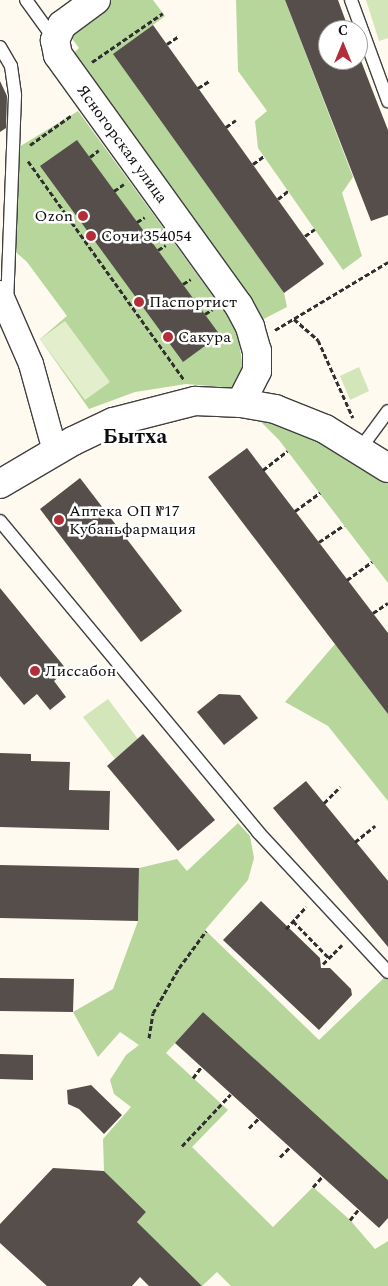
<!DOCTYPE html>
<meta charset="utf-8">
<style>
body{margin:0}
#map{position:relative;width:388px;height:1286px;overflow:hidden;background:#fefaef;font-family:Spectral,serif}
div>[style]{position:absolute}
.green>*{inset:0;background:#d2e6ba}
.forest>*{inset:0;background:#b7d69b}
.pitch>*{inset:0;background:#e3eecc}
.building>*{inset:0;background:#554e4a}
.path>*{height:3px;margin-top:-1.5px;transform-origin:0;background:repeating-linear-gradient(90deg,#2f2f2f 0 5px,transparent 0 7.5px)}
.roads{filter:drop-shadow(1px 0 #404040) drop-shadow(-1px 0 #404040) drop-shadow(0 1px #404040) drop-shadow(0 -1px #404040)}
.service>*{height:12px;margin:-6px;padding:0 6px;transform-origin:6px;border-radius:6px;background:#fff}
.minor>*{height:24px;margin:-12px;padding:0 12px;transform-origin:12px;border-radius:12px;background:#fff}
.tertiary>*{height:28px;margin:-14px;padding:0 14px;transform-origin:14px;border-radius:14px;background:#fff}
.dots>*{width:14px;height:14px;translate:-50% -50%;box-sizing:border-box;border:2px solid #fff;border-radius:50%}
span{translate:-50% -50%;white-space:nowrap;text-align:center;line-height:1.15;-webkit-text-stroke:5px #fff;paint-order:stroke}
.street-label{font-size:16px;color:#0d0d0d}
.poi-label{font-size:16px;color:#0d0d0d}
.right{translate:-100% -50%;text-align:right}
.left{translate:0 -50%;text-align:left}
.district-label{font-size:21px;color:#0d0d0d;font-weight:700}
.north{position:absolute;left:318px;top:20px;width:50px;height:50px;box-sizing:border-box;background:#fff;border:1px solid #9e9e9e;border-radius:50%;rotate:0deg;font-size:14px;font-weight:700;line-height:20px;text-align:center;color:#0d0d0d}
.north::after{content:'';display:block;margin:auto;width:18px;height:22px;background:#b42e39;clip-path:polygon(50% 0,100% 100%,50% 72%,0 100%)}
</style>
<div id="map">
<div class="green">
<div style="clip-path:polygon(366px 0,388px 0,388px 38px,379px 41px)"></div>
<div style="clip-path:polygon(359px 367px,369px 391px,350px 400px,340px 376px)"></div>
<div style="clip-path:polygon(108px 699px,138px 739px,115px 759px,83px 717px)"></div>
</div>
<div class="forest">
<div style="clip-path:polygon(96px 0,153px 0,165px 16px,114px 54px,284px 293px,287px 307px,250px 326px,63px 63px,79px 48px,62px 25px)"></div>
<div style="clip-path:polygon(236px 0,285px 0,353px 177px,342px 193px,362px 256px,343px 270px,258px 148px,255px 121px,267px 111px,238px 71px)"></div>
<div style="clip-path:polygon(78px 111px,237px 329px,243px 368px,235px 388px,186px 384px,135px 392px,89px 409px,40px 339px,67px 316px,27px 262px,9px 246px,14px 150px)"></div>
<div style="clip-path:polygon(253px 414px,388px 468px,388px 583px,279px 440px)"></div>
<div style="clip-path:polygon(335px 644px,388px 700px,388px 801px,328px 726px,285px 702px)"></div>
<div style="clip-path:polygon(238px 823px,250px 836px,254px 858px,248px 880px,205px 930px,319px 1040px,388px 974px,388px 1180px,203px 1012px,166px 1053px,228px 1110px,192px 1147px,273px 1227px,313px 1187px,350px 1220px,375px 1249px,388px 1241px,388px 1286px,231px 1286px,217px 1272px,202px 1286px,137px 1222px,146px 1212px,104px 1171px,103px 1139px,131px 1107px,114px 1094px,110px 1080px,126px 1055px,139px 1045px,120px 1032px,98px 1057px,73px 1012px,113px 989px,138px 921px,139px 868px,177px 859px,187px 871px)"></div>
</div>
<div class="pitch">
<div style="clip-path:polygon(65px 321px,110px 382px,85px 400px,40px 339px)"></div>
</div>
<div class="building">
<div style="clip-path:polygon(285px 0,338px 0,349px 30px,328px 30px,328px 60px,358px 60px,358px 53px,375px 97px,388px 130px,388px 215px,371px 221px)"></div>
<div style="clip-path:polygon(153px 25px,324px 264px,284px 293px,113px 54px)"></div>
<div style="clip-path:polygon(0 81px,7px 96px,6px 128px,0 132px)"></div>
<div style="clip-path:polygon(77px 140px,220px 335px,183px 362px,40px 166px)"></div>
<div style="clip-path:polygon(247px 448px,388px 633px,388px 714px,208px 477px)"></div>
<div style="clip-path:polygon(80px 478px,182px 611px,141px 642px,40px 509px)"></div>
<div style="clip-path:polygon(0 588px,67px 670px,54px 681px,66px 697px,50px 710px,37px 694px,24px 705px,0 676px)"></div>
<div style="clip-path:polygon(219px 694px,240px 695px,258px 718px,224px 745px,197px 712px)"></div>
<div style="clip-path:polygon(143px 734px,215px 820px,178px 851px,107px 766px)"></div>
<div style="clip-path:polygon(0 753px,31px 754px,31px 761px,70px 762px,69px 790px,110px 791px,109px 830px,0 827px)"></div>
<div style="clip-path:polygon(306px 781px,388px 881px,388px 947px,273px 808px)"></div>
<div style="clip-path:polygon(0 865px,139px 868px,138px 921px,0 918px)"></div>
<div style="clip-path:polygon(261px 901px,320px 958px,321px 968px,330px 968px,351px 989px,352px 995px,319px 1030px,223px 940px)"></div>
<div style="clip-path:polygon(0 978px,74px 979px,73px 1012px,0 1011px)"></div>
<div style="clip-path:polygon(203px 1012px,388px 1180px,388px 1218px,379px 1228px,175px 1043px)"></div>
<div style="clip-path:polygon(0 1054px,33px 1055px,33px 1080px,0 1079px)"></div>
<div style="clip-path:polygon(91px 1085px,122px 1115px,104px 1134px,79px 1109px,68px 1104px,67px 1090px)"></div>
<div style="clip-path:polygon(53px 1168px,104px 1171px,146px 1212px,137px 1222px,202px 1286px,149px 1286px,140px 1277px,132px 1286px,47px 1286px,0 1243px,0 1224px)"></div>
</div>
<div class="path">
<div style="left:167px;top:44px;width:14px;rotate:-34deg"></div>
<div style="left:92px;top:62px;width:86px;rotate:-34.6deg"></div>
<div style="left:198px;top:88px;width:13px;rotate:-32deg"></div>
<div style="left:226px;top:127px;width:12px;rotate:-35deg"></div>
<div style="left:30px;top:145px;width:52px;rotate:-35.5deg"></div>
<div style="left:90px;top:157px;width:11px;rotate:-38deg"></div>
<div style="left:28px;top:161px;width:269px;rotate:54.5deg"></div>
<div style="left:253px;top:164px;width:14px;rotate:-36deg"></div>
<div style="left:114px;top:191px;width:12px;rotate:-35deg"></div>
<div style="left:278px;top:199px;width:13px;rotate:-39deg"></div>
<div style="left:137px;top:222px;width:9px;rotate:-32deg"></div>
<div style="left:305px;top:236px;width:12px;rotate:-35deg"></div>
<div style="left:158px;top:250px;width:9px;rotate:-32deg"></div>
<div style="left:183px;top:284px;width:9px;rotate:-32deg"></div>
<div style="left:205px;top:314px;width:9px;rotate:-32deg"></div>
<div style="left:294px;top:319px;width:32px;rotate:41deg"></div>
<div style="left:318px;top:340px;width:85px;rotate:65.8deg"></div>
<div style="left:275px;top:330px;width:132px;rotate:-31deg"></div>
<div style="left:263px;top:470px;width:31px;rotate:-38deg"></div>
<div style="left:295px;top:511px;width:31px;rotate:-36deg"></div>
<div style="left:319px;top:542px;width:30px;rotate:-34deg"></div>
<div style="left:347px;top:580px;width:31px;rotate:-36deg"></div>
<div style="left:373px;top:613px;width:18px;rotate:-34deg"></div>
<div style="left:324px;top:803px;width:23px;rotate:-45deg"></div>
<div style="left:355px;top:842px;width:26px;rotate:-39deg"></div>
<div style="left:293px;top:921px;width:52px;rotate:45.8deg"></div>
<div style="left:286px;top:929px;width:30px;rotate:-48deg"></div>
<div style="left:323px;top:964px;width:27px;rotate:-45deg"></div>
<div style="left:149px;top:1038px;width:25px;rotate:-81deg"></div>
<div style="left:153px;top:1013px;width:52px;rotate:-60deg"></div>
<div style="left:179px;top:968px;width:46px;rotate:-53.9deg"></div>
<div style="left:193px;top:1078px;width:15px;rotate:-53deg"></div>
<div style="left:249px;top:1128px;width:14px;rotate:-45deg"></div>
<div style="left:182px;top:1146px;width:71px;rotate:-46.7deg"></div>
<div style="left:280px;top:1157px;width:14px;rotate:-45deg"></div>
<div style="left:313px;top:1187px;width:15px;rotate:-48deg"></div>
<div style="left:350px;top:1220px;width:14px;rotate:-51deg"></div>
</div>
<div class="roads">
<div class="service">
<div style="left:26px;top:0;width:49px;rotate:54.1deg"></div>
<div style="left:351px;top:0;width:108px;rotate:69.9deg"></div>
<div style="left:0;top:47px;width:22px;rotate:60deg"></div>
<div style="left:11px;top:66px;width:30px;rotate:82deg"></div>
<div style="left:15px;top:96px;width:204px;rotate:92.2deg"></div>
<div style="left:360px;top:449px;width:47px;rotate:-53.6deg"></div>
<div style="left:0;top:521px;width:404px;rotate:50.3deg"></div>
<div style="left:258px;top:832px;width:191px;rotate:47.1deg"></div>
</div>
<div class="minor">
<div style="left:0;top:293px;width:77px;rotate:66.4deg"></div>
<div style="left:31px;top:364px;width:90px;rotate:74.6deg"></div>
</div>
<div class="tertiary">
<div style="left:96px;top:0;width:42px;rotate:143.7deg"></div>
<div style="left:62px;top:25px;width:17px;rotate:115deg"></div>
<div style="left:55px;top:40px;width:15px;rotate:79deg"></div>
<div style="left:58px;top:55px;width:309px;rotate:54.2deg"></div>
<div style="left:239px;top:306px;width:24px;rotate:62deg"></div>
<div style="left:250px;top:327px;width:25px;rotate:74deg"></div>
<div style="left:257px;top:351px;width:20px;rotate:90deg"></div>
<div style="left:257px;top:371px;width:36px;rotate:117deg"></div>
<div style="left:0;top:484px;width:85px;rotate:-30.5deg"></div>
<div style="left:73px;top:441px;width:44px;rotate:-25.4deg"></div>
<div style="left:113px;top:422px;width:85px;rotate:-14.4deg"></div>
<div style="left:195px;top:401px;width:46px;rotate:2.5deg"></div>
<div style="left:241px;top:403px;width:35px;rotate:10deg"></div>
<div style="left:275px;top:409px;width:54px;rotate:21.8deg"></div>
<div style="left:325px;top:429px;width:74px;rotate:31.8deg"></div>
</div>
</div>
<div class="dots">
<div style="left:83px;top:216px;background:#b42e39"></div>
<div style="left:91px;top:236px;background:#b42e39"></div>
<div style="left:139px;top:302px;background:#b42e39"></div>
<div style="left:168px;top:337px;background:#b42e39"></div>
<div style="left:59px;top:520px;background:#b42e39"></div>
<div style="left:35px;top:671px;background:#b42e39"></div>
</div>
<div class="street-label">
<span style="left:122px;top:144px;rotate:54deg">Ясногорская улица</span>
</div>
<div class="poi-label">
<span class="right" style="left:73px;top:216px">Ozon</span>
<span class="left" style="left:101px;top:236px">Сочи 354054</span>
<span class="left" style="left:149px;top:302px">Паспортист</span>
<span class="left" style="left:178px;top:337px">Сакура</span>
<span class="left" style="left:69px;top:520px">Аптека ОП №17<br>Кубаньфармация</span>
<span class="left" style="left:45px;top:671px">Лиссабон</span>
</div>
<div class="district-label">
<span style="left:135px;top:437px">Бытха</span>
</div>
<div class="north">С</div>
</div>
